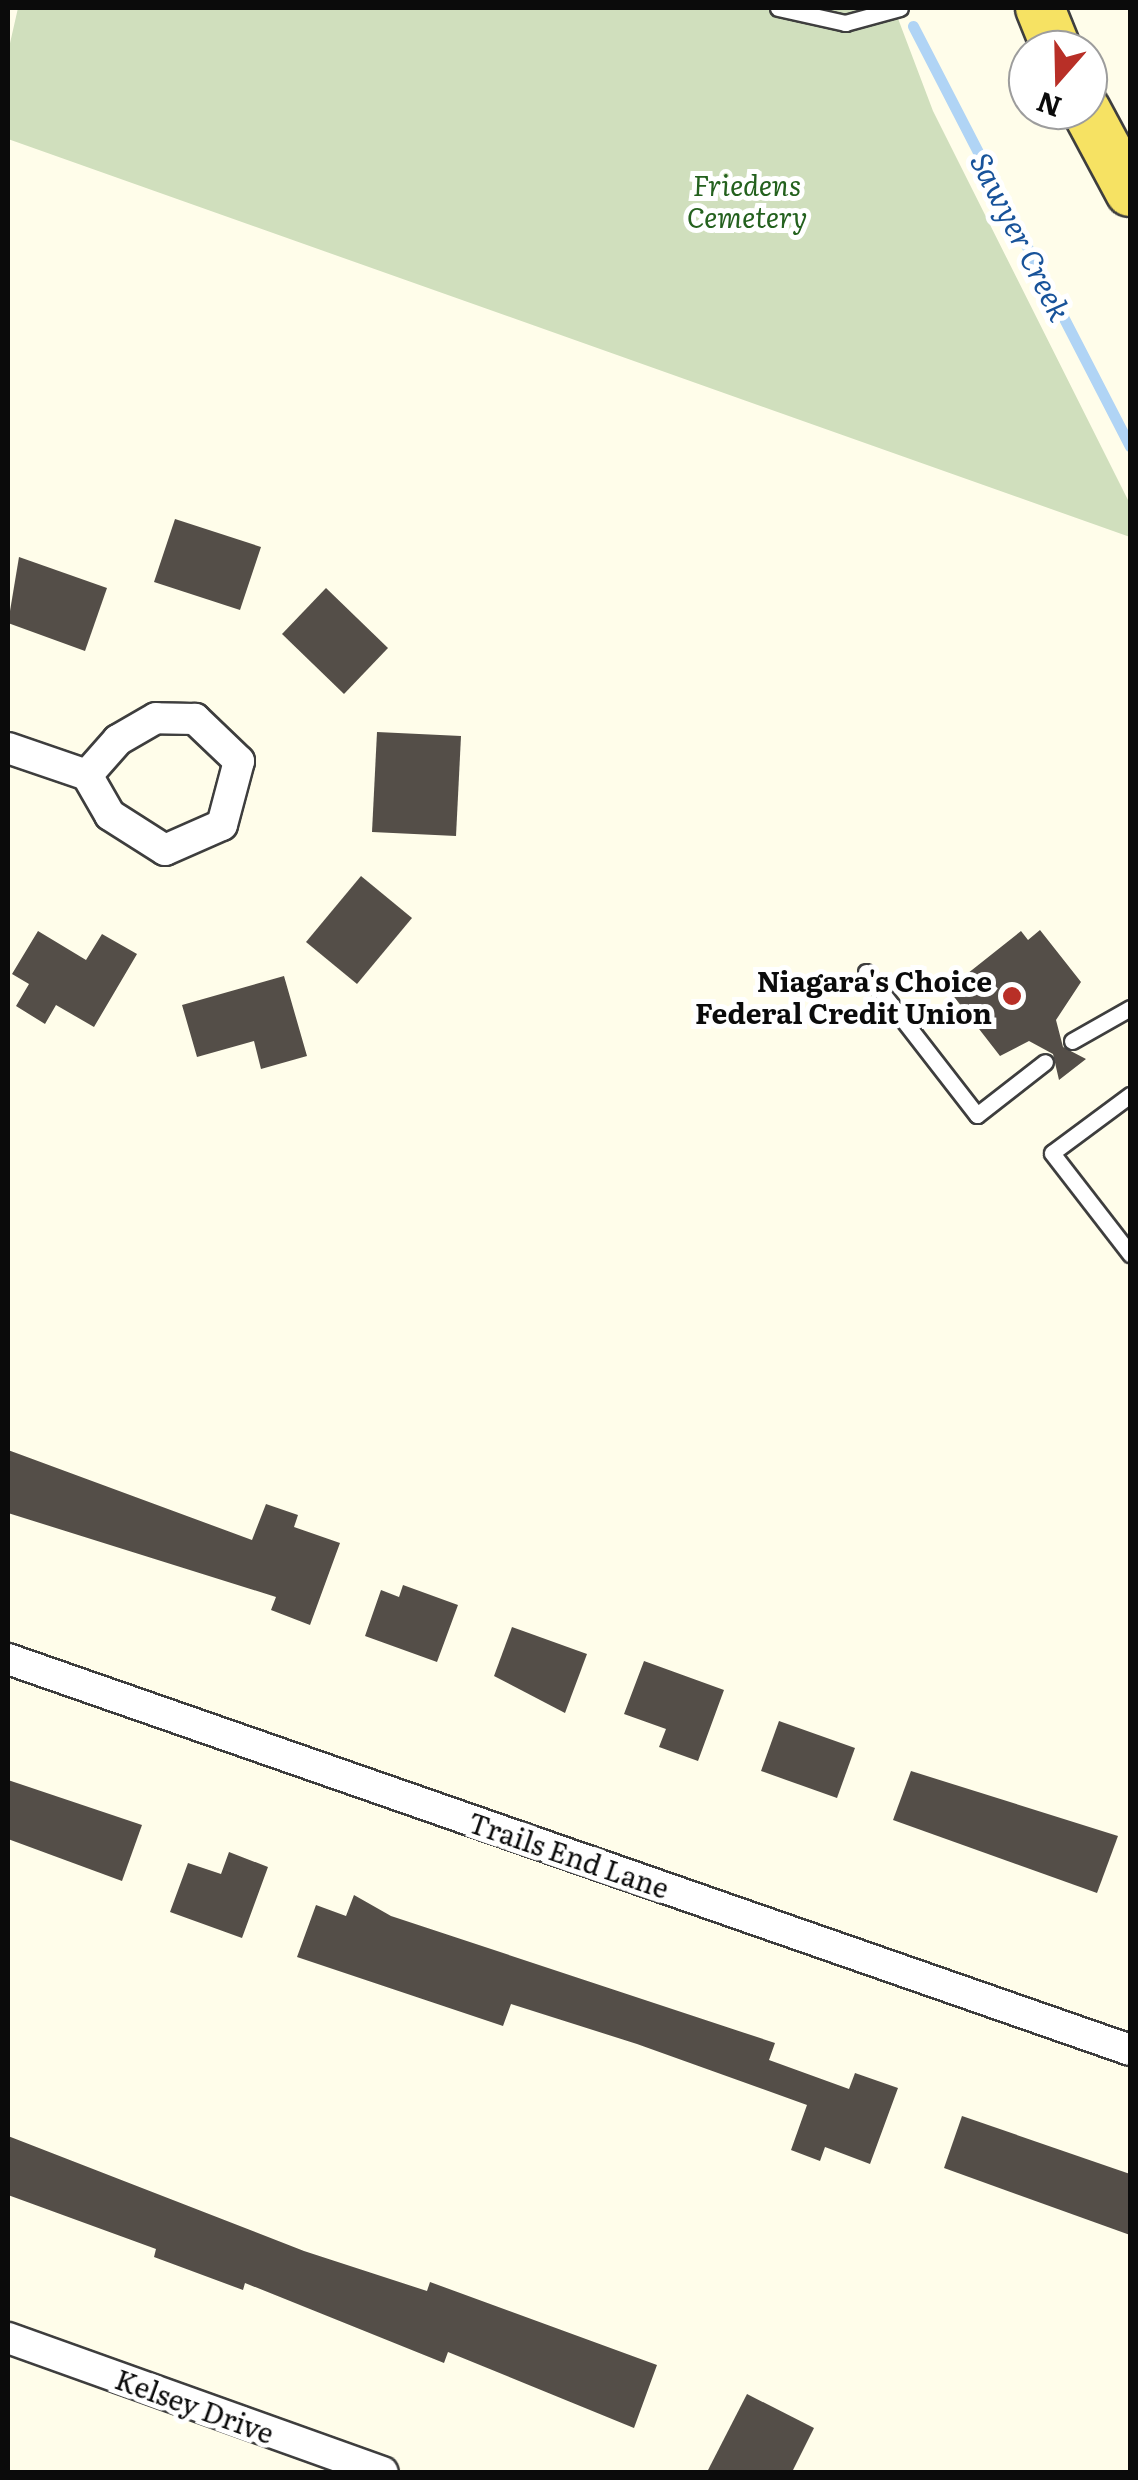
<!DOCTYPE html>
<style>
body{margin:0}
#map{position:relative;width:1138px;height:2480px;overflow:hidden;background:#fffdea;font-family:Literata,serif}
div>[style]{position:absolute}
.cemetery>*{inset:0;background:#d0dfbd}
.stream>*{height:11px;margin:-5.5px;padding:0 5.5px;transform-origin:5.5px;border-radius:5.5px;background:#b0d4f5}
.building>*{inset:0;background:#544e48}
.roads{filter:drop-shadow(2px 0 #3e3e3e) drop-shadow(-2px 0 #3e3e3e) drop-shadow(0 2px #3e3e3e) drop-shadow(0 -2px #3e3e3e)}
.service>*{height:15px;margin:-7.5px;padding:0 7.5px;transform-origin:7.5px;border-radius:7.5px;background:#fff}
.minor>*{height:30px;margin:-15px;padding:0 15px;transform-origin:15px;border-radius:15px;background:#fff}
.primary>*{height:48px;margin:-24px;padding:0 24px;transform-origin:24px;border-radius:24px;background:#f6e263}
.dots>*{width:28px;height:28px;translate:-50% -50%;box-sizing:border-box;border:5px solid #fff;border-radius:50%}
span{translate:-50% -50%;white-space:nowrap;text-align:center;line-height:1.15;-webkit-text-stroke:10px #fff;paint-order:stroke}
.park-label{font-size:28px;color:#24611e;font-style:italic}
.poi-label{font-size:28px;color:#0b0b0b;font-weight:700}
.right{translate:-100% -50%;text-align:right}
.street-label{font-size:28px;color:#0b0b0b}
.water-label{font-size:30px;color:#18539a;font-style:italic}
.frame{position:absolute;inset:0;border:10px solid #0b0b0b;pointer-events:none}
.north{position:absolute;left:1008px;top:30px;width:100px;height:100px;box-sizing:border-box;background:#fff;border:2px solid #9d9d9d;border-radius:50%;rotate:200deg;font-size:28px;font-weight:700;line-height:40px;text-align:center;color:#0b0b0b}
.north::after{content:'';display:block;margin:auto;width:35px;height:45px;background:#b82f27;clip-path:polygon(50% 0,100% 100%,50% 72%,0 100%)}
</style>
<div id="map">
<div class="cemetery">
<div style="clip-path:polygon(18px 8px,894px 8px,933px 111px,1130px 504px,1130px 537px,8px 139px,8px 52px)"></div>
</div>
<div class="stream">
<div style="left:913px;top:26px;width:473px;rotate:62.7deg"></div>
</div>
<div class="building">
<div style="clip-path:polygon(175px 519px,261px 547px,240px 610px,154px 582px)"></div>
<div style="clip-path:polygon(19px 557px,107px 588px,85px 651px,8px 623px)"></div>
<div style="clip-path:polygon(326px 588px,388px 648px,344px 694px,282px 634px)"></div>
<div style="clip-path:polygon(377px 732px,461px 736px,456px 836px,372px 832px)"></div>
<div style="clip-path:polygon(361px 876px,412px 918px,357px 984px,306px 942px)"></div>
<div style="clip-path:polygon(1040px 930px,1081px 982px,1056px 1020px,1063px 1047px,1086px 1059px,1059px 1080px,1053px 1054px,1029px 1041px,1000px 1056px,948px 989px,1021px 931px,1028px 940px)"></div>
<div style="clip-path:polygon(38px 931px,86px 960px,102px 934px,137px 954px,94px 1027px,56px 1005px,45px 1024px,16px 1006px,29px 984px,12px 974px)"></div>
<div style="clip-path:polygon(284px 976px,307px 1056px,261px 1069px,254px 1041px,197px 1057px,182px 1005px)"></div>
<div style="clip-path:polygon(8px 1450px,252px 1540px,266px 1504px,298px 1515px,294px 1527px,340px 1543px,310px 1625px,271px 1610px,276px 1597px,8px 1513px)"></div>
<div style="clip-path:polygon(403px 1585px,458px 1605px,437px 1662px,365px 1636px,381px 1590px,399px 1597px)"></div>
<div style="clip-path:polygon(512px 1627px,587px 1654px,565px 1713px,494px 1676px)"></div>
<div style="clip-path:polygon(644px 1661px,724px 1690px,698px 1761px,659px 1747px,666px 1729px,624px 1714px)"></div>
<div style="clip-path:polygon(779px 1721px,855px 1748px,837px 1798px,761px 1771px)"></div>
<div style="clip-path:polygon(911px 1771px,1118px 1836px,1097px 1893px,893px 1820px)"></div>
<div style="clip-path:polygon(8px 1780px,142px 1825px,122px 1881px,8px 1839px)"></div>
<div style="clip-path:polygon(229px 1852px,268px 1867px,242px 1938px,170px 1912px,188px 1863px,221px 1874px)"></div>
<div style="clip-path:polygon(354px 1895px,391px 1916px,775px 2043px,769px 2060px,849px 2089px,855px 2073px,898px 2088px,870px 2164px,825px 2147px,820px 2161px,791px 2150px,807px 2105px,637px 2044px,511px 2004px,503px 2026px,297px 1957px,316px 1905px,346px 1916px)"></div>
<div style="clip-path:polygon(962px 2116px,1130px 2174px,1130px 2235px,944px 2168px)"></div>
<div style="clip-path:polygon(8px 2136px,304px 2251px,427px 2291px,430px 2282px,657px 2365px,634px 2428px,448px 2352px,444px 2363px,245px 2283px,243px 2290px,154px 2257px,156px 2249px,8px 2195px)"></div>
<div style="clip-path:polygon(747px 2394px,814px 2428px,792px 2472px,707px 2472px)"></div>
</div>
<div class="roads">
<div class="service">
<div style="left:778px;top:8px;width:69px;rotate:12.6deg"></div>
<div style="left:845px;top:23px;width:57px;rotate:-15.3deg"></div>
<div style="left:866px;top:972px;width:181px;rotate:52.2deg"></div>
<div style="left:977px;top:1115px;width:86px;rotate:-37.9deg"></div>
<div style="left:1072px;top:1041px;width:67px;rotate:-29.6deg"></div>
<div style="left:1130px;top:1095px;width:97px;rotate:143.4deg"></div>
<div style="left:1052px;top:1153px;width:128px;rotate:52.3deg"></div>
</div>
<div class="minor">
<div style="left:8px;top:748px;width:83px;rotate:18.9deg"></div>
<div style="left:87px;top:775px;width:46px;rotate:60.1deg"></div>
<div style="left:110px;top:815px;width:65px;rotate:32.5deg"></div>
<div style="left:165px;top:850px;width:62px;rotate:-23.7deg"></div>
<div style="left:222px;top:825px;width:66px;rotate:-75.1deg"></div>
<div style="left:239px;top:761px;width:61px;rotate:-136.3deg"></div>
<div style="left:195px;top:719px;width:39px;rotate:-179deg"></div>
<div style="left:156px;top:718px;width:44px;rotate:149.9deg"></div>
<div style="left:118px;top:740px;width:47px;rotate:131.5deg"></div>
<div style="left:8px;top:1659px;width:1188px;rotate:19.21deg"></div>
<div style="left:8px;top:2338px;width:398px;rotate:19.7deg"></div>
</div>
<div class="primary">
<div style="left:1040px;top:8px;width:45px;rotate:68deg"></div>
<div style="left:1086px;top:110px;width:93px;rotate:61.8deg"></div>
</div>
</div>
<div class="dots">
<div style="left:1012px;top:996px;background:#b82f27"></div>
</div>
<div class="park-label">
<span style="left:747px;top:200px">Friedens<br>Cemetery</span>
</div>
<div class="poi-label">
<span class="right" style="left:992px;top:996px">Niagara's Choice<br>Federal Credit Union</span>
</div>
<div class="street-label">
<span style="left:569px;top:1854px;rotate:19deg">Trails End Lane</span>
<span style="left:195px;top:2405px;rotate:20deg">Kelsey Drive</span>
</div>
<div class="water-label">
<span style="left:1022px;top:236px;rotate:63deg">Sawyer Creek</span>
</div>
<div class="frame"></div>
<div class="north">N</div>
</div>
